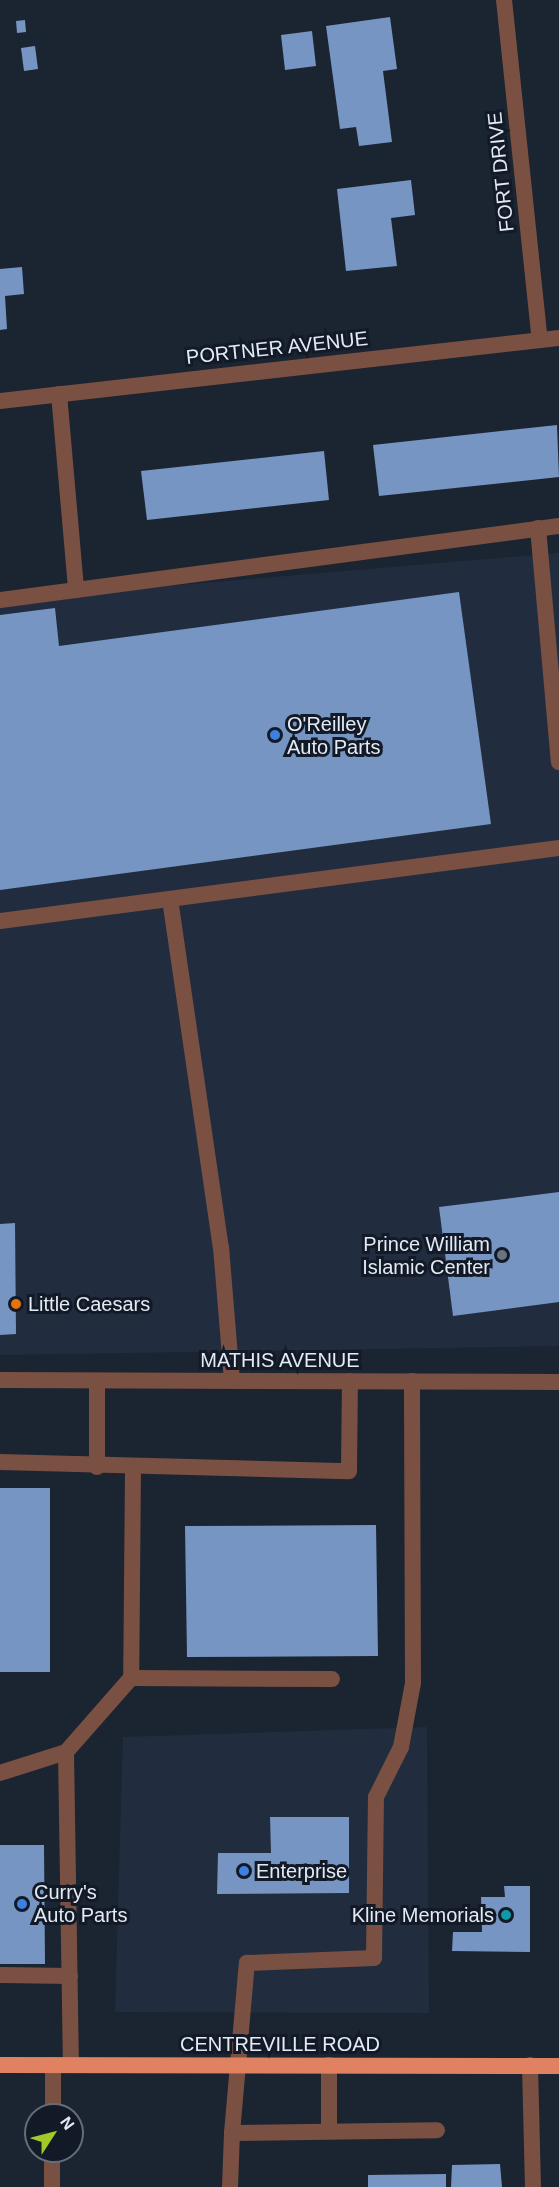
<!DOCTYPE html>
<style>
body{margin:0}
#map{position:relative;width:559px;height:2187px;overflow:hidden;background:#1b2431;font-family:Helvetica,sans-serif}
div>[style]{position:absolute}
.built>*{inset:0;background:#212d3f}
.building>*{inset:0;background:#7695c2}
.service>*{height:16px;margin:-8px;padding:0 8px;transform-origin:8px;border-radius:8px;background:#7a5042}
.minor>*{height:16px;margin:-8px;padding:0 8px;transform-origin:8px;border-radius:8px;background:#7a5042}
.tertiary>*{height:16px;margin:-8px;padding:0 8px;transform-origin:8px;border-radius:8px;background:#7a5042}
.trunk>*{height:16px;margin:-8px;padding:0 8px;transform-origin:8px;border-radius:8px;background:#e08161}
.dots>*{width:16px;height:16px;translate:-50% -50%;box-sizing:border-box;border:3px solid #121a27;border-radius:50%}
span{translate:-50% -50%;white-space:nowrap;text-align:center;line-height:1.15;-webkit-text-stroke:6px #121a27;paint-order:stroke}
.street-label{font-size:20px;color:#e4eaf3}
.poi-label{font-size:20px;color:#e4eaf3}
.left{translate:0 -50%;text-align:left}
.right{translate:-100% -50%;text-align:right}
.north{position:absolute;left:24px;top:2103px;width:60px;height:60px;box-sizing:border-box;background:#121a27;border:2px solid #666d79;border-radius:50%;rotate:54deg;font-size:16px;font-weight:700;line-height:24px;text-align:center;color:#e4eaf3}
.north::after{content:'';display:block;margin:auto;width:21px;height:27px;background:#a2c928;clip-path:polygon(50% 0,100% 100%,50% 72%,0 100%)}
</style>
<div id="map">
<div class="built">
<div style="clip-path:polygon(559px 553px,559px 1346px,0 1355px,0 600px)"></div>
<div style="clip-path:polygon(427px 1727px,429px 2013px,115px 2012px,123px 1737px)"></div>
</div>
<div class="building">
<div style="clip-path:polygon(390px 17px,397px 69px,383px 71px,392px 142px,359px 146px,356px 127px,340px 129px,326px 26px)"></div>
<div style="clip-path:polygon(25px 20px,26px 32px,17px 33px,16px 21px)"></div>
<div style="clip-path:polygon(312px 31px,316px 66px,285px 70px,281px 35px)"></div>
<div style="clip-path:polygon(35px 46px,38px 69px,24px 71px,21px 48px)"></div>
<div style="clip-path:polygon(411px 180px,415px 215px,391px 218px,397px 266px,346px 271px,337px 189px)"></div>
<div style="clip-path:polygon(22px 267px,24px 294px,5px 296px,7px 329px,0 330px,0 269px)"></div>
<div style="clip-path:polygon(557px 425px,559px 477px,379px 496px,373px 445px)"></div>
<div style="clip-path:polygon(324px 451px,329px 500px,147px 520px,141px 471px)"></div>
<div style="clip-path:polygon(459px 592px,491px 824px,0 890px,0 615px,55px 608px,59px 646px)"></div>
<div style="clip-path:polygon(559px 1192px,559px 1302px,453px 1316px,439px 1207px)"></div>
<div style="clip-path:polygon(15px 1223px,16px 1334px,0 1335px,0 1224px)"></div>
<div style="clip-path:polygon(0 1488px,50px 1488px,50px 1672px,0 1672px)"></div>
<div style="clip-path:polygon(376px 1525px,378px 1656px,187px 1657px,185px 1526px)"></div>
<div style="clip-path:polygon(270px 1817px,349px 1817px,349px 1893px,217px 1894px,218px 1853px,271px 1853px)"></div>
<div style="clip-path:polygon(0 1845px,44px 1845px,45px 1964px,0 1964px)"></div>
<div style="clip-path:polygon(504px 1886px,530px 1886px,530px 1952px,452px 1951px,453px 1932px,482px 1932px,481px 1897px,505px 1897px)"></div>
<div style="clip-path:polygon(500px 2164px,502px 2187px,451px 2187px,452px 2165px)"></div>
<div style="clip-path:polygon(446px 2174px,446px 2187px,368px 2187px,368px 2175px)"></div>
</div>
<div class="service">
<div style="left:59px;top:394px;width:197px;rotate:85deg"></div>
<div style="left:538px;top:528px;width:235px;rotate:84.9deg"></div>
<div style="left:0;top:600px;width:564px;rotate:-7.54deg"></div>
<div style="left:170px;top:899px;width:352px;rotate:81.7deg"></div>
<div style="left:221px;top:1247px;width:134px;rotate:85.3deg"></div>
<div style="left:0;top:921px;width:564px;rotate:-7.44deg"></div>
<div style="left:97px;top:1381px;width:86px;rotate:90deg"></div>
<div style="left:0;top:1462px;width:349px;rotate:1.5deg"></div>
<div style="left:349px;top:1471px;width:90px;rotate:-89.4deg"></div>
<div style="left:133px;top:1469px;width:209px;rotate:90.5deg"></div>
<div style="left:131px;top:1678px;width:201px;rotate:0.3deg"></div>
<div style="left:66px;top:1752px;width:98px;rotate:-48.7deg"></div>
<div style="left:0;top:1773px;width:69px;rotate:-17.7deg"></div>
<div style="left:66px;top:1752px;width:313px;rotate:89.1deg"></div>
<div style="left:0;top:1975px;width:70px;rotate:0.8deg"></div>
<div style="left:329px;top:2065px;width:66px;rotate:90deg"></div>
<div style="left:530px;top:2065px;width:122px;rotate:88.6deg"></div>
<div style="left:53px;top:2115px;width:50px;rotate:-90deg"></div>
<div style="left:232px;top:2133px;width:171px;rotate:-85deg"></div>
<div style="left:247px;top:1963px;width:127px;rotate:-2.3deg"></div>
<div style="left:374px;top:1958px;width:161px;rotate:-89.3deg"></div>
<div style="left:376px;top:1797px;width:56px;rotate:-63.4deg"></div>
<div style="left:401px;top:1747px;width:65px;rotate:-79.4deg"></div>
<div style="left:413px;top:1683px;width:302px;rotate:-90.2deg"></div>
<div style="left:52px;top:2187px;width:36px;rotate:-90deg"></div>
<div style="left:230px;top:2187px;width:54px;rotate:-87.9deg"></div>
<div style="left:232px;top:2133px;width:205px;rotate:-0.8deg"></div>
</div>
<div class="minor">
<div style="left:504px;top:0;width:342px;rotate:84deg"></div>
</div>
<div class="tertiary">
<div style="left:0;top:401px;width:563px;rotate:-6.43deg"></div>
<div style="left:0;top:1380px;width:559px;rotate:0.2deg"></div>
</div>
<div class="trunk">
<div style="left:0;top:2065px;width:559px;rotate:0.1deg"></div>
</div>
<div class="dots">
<div style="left:275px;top:735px;background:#3f7fe0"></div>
<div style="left:502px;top:1255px;background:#6b7280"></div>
<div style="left:16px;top:1304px;background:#e8710a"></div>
<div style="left:244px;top:1871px;background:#3f7fe0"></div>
<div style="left:22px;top:1904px;background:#3f7fe0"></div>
<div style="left:506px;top:1915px;background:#0f9aa8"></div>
</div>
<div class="street-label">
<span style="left:501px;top:172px;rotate:-96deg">FORT DRIVE</span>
<span style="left:277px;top:348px;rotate:-6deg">PORTNER AVENUE</span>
<span style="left:280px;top:1360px">MATHIS AVENUE</span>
<span style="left:280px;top:2044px">CENTREVILLE ROAD</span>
</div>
<div class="poi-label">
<span class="left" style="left:287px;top:736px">O'Reilley<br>Auto Parts</span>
<span class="right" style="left:490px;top:1256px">Prince William<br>Islamic Center</span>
<span class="left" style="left:28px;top:1304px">Little Caesars</span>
<span class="left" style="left:256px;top:1871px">Enterprise</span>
<span class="left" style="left:34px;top:1904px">Curry's<br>Auto Parts</span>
<span class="right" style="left:494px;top:1915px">Kline Memorials</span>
</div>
<div class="north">N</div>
</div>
